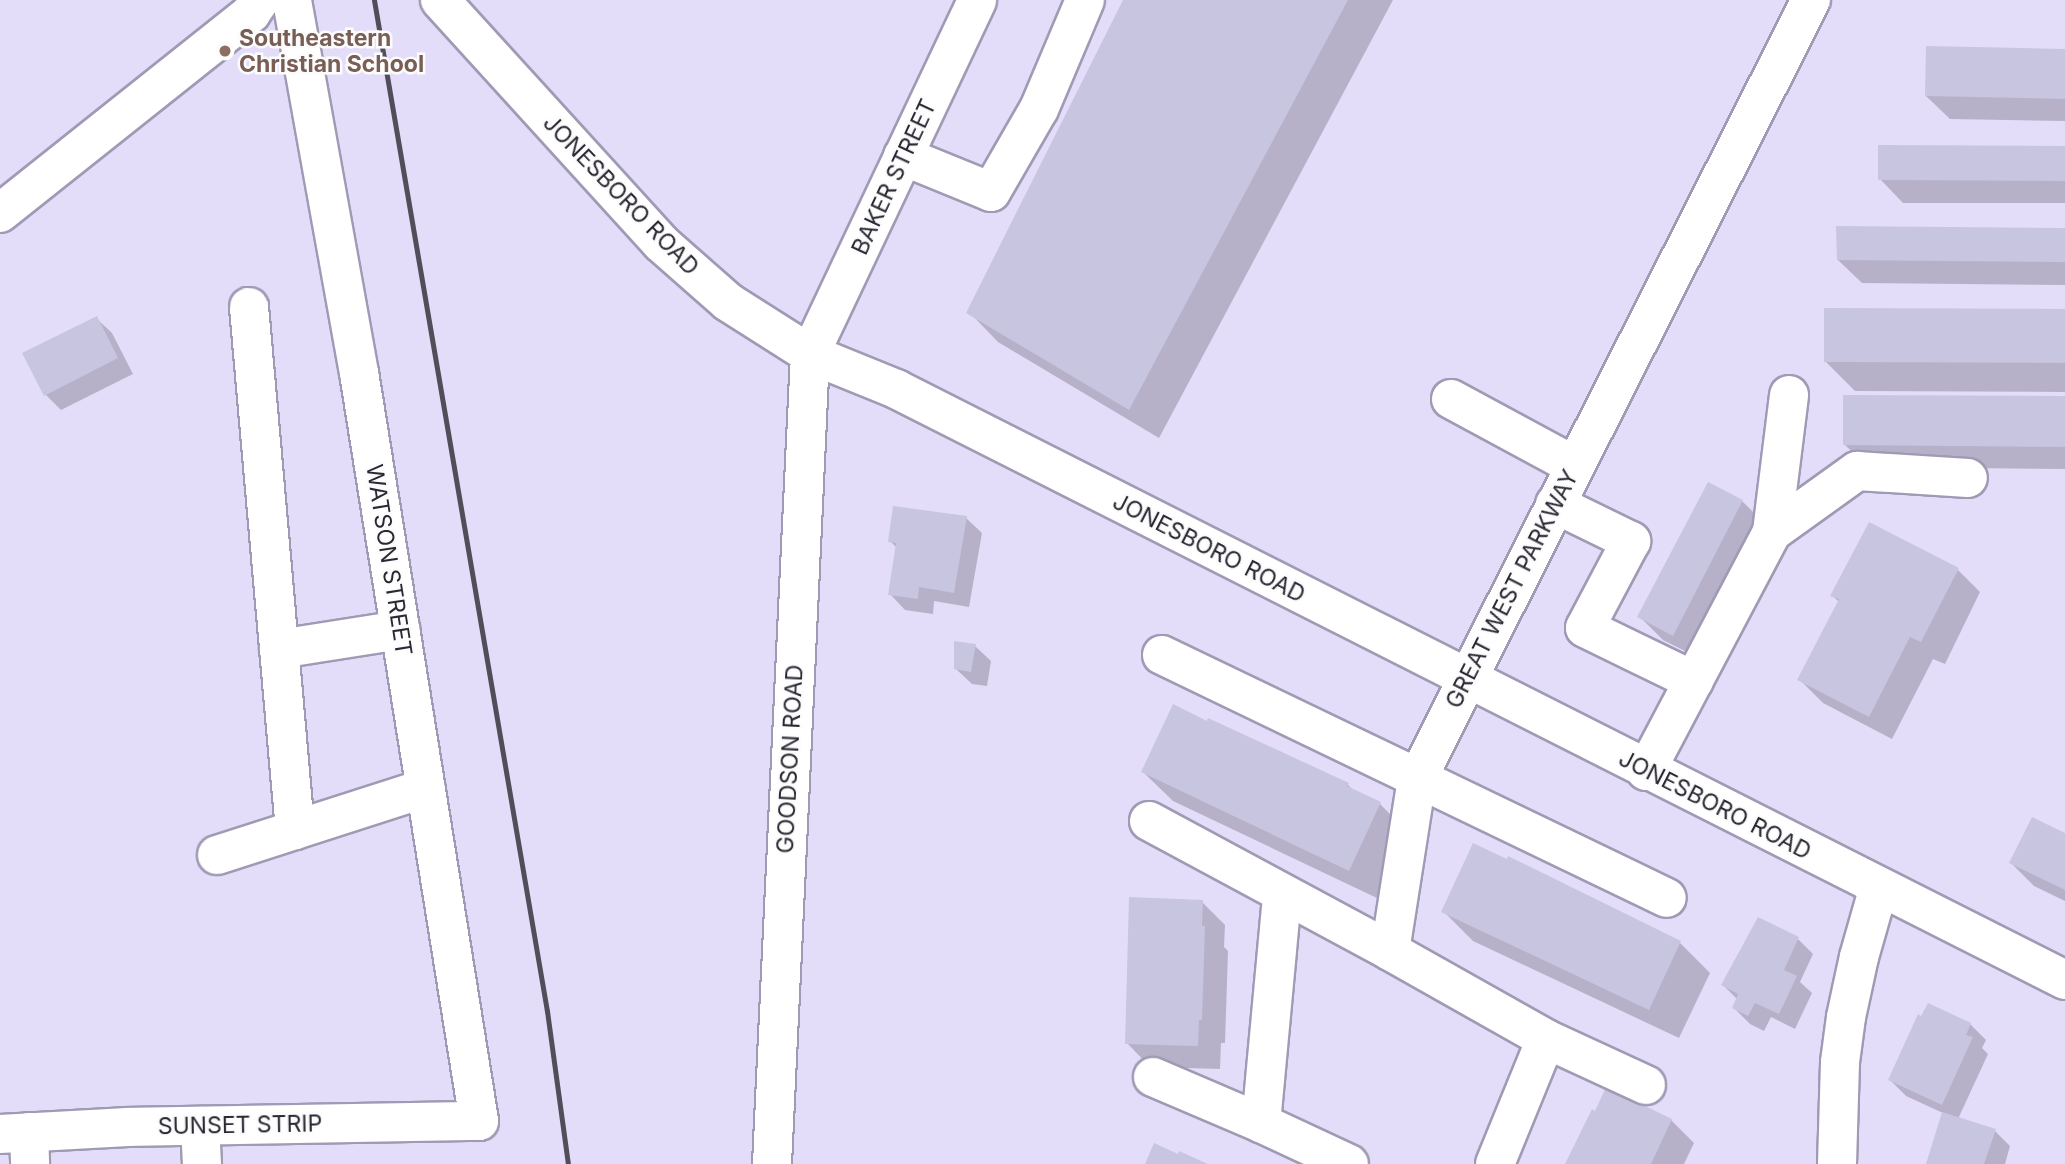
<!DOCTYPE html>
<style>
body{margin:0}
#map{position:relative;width:2065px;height:1164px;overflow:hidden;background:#f0ecfd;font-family:Inter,sans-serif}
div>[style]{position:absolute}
.built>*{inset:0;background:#e4ddfa}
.shadow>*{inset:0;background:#0003}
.building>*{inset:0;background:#c8c5e1}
.roads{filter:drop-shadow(2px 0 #a09ab4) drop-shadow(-2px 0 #a09ab4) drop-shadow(0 2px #a09ab4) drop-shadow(0 -2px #a09ab4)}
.minor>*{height:38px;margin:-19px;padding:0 19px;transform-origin:19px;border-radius:19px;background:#fff}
.rail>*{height:5px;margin:-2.5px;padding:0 2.5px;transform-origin:2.5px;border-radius:2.5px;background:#514e5a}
.dots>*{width:19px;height:19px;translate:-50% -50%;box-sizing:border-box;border:4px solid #fcfcfc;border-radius:50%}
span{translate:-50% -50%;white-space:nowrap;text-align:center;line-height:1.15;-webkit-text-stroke:5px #fcfcfc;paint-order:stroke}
.education-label{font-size:23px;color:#785e54;font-weight:700}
.left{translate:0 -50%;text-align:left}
.street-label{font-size:23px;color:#2b2833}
</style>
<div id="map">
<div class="built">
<div style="clip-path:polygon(0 0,2065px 0,2065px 1164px,0 1164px)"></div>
</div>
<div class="shadow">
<div style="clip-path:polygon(1125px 0,1393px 0,1159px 438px,998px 342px,969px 312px)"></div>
<div style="clip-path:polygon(2065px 50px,2065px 121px,1950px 119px,1926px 96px)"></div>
<div style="clip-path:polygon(2065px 148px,2065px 203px,1903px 203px,1880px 179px)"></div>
<div style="clip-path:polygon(2065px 230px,2065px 285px,1862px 283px,1838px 260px)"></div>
<div style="clip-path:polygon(2065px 311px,2065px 392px,1855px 391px,1826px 362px)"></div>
<div style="clip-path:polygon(96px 318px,112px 333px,133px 374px,61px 410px,46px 395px)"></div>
<div style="clip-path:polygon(2065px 398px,2065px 469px,1868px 467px,1844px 444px)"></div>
<div style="clip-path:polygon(1742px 501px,1765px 524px,1697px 657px,1663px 640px,1640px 617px)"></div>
<div style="clip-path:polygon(966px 518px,982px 533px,969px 607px,934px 601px,933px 614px,905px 610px,890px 594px,897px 548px,890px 541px)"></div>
<div style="clip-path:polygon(1957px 569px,1980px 592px,1945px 664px,1933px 659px,1892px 739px,1823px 703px,1800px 680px,1839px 602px,1832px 595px)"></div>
<div style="clip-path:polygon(975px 646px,991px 661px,987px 686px,972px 684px,956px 669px)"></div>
<div style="clip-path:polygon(1143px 772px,1348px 785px,1355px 792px,1380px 804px,1410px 834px,1379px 899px,1173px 801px)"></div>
<div style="clip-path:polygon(2065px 835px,2065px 901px,2034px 886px,2011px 863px)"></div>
<div style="clip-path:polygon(1509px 859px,1680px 943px,1710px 973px,1679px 1038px,1473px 941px,1443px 911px)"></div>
<div style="clip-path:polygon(1202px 902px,1225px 925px,1224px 947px,1228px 951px,1225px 1043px,1221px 1043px,1220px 1069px,1150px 1067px,1127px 1043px)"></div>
<div style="clip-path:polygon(1798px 939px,1813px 954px,1800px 982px,1812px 993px,1795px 1029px,1771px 1017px,1764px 1031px,1750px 1024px,1734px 1008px,1738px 1000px,1723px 985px)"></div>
<div style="clip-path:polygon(1970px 1024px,1986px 1040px,1982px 1048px,1988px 1054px,1958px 1119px,1995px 1131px,2010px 1146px,2005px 1164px,1927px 1164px,1943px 1113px,1906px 1096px,1890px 1080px)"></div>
<div style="clip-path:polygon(1671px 1120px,1694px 1143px,1684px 1164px,1567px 1164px)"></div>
</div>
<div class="building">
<div style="clip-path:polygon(1123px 0,1348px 0,1129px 410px,966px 313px)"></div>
<div style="clip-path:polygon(1926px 46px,2065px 49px,2065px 99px,1925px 96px)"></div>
<div style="clip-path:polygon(1878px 145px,2065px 146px,2065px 181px,1878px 180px)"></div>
<div style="clip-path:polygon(1836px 226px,2065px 228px,2065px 262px,1837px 260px)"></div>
<div style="clip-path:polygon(1824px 308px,2065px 309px,2065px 363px,1824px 362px)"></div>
<div style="clip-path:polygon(97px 316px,118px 358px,44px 396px,22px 353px)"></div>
<div style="clip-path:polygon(1843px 395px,2065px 396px,2065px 447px,1843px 445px)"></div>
<div style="clip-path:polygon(1708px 482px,1743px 500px,1673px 636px,1637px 617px)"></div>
<div style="clip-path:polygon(893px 506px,967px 516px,954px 593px,919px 587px,918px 599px,888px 595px,896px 543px,888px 542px)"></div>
<div style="clip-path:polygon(1869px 522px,1959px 568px,1921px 642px,1910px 637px,1869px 717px,1797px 680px,1839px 599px,1830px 596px)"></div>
<div style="clip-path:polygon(954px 641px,976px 644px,971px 672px,954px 669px)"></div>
<div style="clip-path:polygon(1173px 704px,1207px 721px,1208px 718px,1349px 783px,1347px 786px,1381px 802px,1349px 871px,1141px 772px)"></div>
<div style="clip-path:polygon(2032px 817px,2065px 833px,2065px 890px,2009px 863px)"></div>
<div style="clip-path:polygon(1473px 843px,1507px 859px,1508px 856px,1681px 941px,1649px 1010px,1441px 912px)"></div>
<div style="clip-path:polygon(1129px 897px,1203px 900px,1202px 926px,1205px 926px,1202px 1020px,1199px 1020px,1198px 1046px,1125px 1044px)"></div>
<div style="clip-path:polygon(1758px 917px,1799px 937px,1784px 970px,1797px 976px,1779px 1014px,1755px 1003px,1748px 1016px,1732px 1008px,1738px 994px,1721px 985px)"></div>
<div style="clip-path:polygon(1928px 1003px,1971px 1023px,1966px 1035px,1973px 1037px,1942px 1105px,1888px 1080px,1918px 1014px,1921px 1016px)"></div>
<div style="clip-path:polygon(1606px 1087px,1672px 1119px,1651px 1164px,1565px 1164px,1592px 1109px,1595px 1111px)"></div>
<div style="clip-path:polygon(1942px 1112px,1996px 1129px,1984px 1164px,1926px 1164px)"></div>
<div style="clip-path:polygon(1154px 1143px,1178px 1154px,1179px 1151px,1208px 1164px,1145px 1164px)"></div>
</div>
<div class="roads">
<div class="minor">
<div style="left:440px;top:0;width:328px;rotate:47.7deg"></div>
<div style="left:661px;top:243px;width:89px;rotate:41.4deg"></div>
<div style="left:728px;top:302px;width:97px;rotate:32.4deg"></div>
<div style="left:810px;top:354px;width:93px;rotate:22.1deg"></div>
<div style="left:896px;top:389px;width:1310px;rotate:26.82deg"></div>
<div style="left:903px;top:156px;width:95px;rotate:22.2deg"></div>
<div style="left:991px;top:192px;width:96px;rotate:-60deg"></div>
<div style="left:1039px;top:109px;width:118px;rotate:-67.1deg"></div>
<div style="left:0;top:213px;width:321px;rotate:-38.5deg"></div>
<div style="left:251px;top:13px;width:16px;rotate:-55deg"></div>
<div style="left:249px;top:307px;width:525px;rotate:84.97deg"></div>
<div style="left:1451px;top:399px;width:141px;rotate:28.4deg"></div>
<div style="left:1555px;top:504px;width:85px;rotate:26deg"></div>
<div style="left:1631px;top:541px;width:98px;rotate:117.9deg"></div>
<div style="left:1585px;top:628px;width:121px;rotate:25.9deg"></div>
<div style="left:1772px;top:532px;width:105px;rotate:-35.7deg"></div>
<div style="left:1857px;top:471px;width:111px;rotate:3.6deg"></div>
<div style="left:279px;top:649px;width:123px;rotate:-8.9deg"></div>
<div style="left:1162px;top:655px;width:560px;rotate:25.7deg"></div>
<div style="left:1646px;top:771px;width:270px;rotate:-62.2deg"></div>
<div style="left:1772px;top:532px;width:138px;rotate:-82.9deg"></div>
<div style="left:1149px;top:821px;width:274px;rotate:28.3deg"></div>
<div style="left:1390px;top:951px;width:174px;rotate:-81.1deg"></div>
<div style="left:1417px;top:779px;width:873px;rotate:-63.17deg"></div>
<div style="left:217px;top:855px;width:219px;rotate:-17.8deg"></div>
<div style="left:1390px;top:951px;width:179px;rotate:29.4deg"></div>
<div style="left:1546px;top:1039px;width:135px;rotate:112.2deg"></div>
<div style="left:1546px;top:1039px;width:110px;rotate:24.7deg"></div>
<div style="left:1153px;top:1077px;width:117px;rotate:23.1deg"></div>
<div style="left:1261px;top:1123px;width:229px;rotate:-84.7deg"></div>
<div style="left:1261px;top:1123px;width:97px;rotate:25deg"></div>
<div style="left:200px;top:1126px;width:38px;rotate:87deg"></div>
<div style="left:29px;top:1132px;width:32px;rotate:88deg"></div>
<div style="left:0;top:1134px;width:128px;rotate:-3.1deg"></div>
<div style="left:128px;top:1127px;width:351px;rotate:-1deg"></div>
<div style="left:479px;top:1121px;width:758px;rotate:-99.11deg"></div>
<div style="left:359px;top:373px;width:379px;rotate:-100.2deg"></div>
<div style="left:772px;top:1164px;width:811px;rotate:-87.31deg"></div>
<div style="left:810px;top:354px;width:391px;rotate:-64.7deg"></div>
<div style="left:1837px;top:1164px;width:102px;rotate:-88.3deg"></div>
<div style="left:1840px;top:1062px;width:45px;rotate:-82.4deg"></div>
<div style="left:1846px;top:1017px;width:61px;rotate:-77.8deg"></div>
<div style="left:1859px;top:957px;width:73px;rotate:-74.1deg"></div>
</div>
</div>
<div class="rail">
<div style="left:374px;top:0;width:1026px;rotate:80.29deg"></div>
<div style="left:547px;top:1011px;width:154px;rotate:82.2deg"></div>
</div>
<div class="dots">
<div style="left:225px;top:51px;background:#8d6e63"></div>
</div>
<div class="education-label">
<span class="left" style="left:239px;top:51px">Southeastern<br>Christian School</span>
</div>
<div class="street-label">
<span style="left:894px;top:177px;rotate:-65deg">BAKER STREET</span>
<span style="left:621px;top:195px;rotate:46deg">JONESBORO ROAD</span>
<span style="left:1209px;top:548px;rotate:27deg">JONESBORO ROAD</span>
<span style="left:389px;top:560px;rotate:81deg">WATSON STREET</span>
<span style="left:1512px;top:589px;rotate:-63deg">GREAT WEST PARKWAY</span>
<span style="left:790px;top:759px;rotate:-87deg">GOODSON ROAD</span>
<span style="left:1715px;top:805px;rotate:27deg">JONESBORO ROAD</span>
<span style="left:240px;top:1125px;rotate:-1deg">SUNSET STRIP</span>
</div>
</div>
